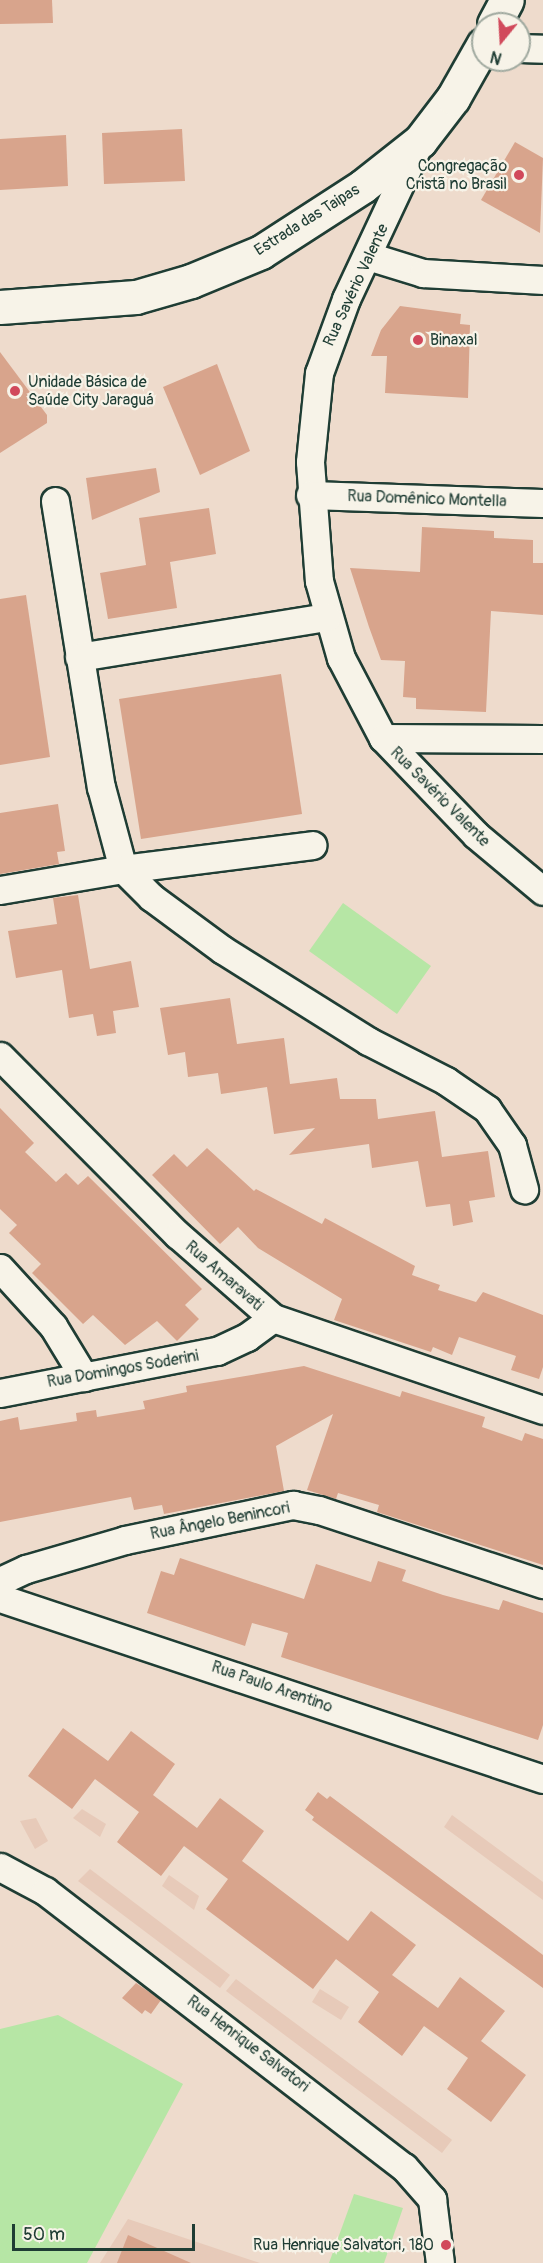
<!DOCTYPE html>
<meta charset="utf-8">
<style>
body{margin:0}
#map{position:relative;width:543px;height:2263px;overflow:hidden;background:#eedbcc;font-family:Pangolin,sans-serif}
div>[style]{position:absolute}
.built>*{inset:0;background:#e7cab9}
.green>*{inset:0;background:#b6e6a5}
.building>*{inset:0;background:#d8a48c}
.roads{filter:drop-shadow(2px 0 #1f3d34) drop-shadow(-2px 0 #1f3d34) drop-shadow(0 2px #1f3d34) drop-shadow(0 -2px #1f3d34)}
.street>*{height:27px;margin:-13.5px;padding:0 13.5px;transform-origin:13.5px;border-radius:13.5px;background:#f7f3e8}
.secondary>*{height:33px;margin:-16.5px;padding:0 16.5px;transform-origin:16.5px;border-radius:16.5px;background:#f7f3e8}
.dots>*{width:16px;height:16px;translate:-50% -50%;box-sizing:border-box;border:3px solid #f7f3e8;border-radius:50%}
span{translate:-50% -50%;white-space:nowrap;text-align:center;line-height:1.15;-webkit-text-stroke:4.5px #f7f3e8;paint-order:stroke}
.poi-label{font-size:16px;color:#1f3d34}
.right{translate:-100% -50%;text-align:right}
.left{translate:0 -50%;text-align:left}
.street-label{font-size:16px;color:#1f3d34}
.north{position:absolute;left:471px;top:12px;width:60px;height:60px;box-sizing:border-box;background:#f7f3e8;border:2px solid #a1aaa0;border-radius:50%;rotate:198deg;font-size:16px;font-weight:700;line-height:24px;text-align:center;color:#1f3d34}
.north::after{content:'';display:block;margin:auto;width:21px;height:27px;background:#d1495b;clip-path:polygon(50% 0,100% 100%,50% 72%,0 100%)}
.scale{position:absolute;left:12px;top:2224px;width:183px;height:27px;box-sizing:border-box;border:3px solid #1f3d34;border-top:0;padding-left:8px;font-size:18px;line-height:21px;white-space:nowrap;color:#1f3d34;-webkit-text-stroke:4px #f7f3e8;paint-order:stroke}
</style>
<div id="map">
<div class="built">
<div style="clip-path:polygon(82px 1809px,106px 1824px,100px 1837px,73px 1818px)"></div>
<div style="clip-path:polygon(452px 1815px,543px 1882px,543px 1900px,444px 1827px)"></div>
<div style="clip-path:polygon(36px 1818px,48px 1841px,35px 1849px,20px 1821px)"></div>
<div style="clip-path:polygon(90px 1869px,230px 1975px,220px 1988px,78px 1881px)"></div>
<div style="clip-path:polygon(169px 1875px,199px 1896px,194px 1910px,162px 1886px)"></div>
<div style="clip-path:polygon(236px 1979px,451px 2139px,452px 2140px,442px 2153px,226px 1991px)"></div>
<div style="clip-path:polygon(320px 1989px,349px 2007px,341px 2020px,312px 2002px)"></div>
<div style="clip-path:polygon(128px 2219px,260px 2263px,100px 2263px)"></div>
</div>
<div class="green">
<div style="clip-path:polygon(343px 903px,431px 966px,397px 1014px,309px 951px)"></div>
<div style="clip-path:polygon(58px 2015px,183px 2084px,87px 2263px,0 2263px,0 2029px)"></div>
<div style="clip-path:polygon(354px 2194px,403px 2208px,384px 2263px,329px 2263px)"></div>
</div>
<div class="building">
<div style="clip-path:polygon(0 0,52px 0,53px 23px,0 24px)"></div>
<div style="clip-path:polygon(182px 129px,185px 181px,104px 184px,102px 133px)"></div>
<div style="clip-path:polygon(66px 135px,68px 186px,0 190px,0 139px)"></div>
<div style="clip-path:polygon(515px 142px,543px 158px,540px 233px,481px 200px)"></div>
<div style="clip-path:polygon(400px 306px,461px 314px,460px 324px,470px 325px,468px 398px,385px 393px,387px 356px,371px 356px,381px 330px)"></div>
<div style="clip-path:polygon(0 352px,47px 415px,47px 423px,0 453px)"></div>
<div style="clip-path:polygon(217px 364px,250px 451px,200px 475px,163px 387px)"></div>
<div style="clip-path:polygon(156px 468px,160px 492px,92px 520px,86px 478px)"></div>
<div style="clip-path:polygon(209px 508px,216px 554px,170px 562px,177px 608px,108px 619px,100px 573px,146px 565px,139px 518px)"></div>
<div style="clip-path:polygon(422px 527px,494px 531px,494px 538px,533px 540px,533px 563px,543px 563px,543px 615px,491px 611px,486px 712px,416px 709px,416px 698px,403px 697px,405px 661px,381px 660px,369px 627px,350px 568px,420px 572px)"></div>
<div style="clip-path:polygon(26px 595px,50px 757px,0 765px,0 599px)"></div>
<div style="clip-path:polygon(281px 674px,302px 814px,141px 839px,119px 699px)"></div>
<div style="clip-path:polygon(58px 804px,65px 851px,57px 852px,59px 864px,0 874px,0 813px)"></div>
<div style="clip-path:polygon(78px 895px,90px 969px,131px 961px,139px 1007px,113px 1011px,116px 1033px,97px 1036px,93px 1014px,69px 1018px,62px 970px,16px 978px,8px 931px,57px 924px,53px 898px)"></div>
<div style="clip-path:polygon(230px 998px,237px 1044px,284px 1038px,290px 1084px,337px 1078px,340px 1099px,376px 1099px,378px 1119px,435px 1111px,442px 1157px,488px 1151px,495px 1197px,469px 1201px,473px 1222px,453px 1226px,450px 1204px,426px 1207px,418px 1161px,372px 1168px,369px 1144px,289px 1155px,315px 1128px,274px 1134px,267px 1087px,221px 1094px,218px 1073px,188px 1077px,185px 1052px,168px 1055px,160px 1008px)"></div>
<div style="clip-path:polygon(0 1108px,34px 1143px,25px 1152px,56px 1182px,66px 1173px,78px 1185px,88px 1176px,202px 1289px,185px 1305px,199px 1319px,177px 1341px,157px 1321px,125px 1345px,93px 1315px,83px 1324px,32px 1273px,41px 1264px,9px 1233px,17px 1225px,0 1209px)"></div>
<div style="clip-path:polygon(207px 1148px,254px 1191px,256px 1189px,322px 1224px,325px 1218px,415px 1266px,412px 1275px,440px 1285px,438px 1290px,476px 1302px,483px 1292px,543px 1315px,543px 1367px,539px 1379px,511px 1370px,516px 1356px,459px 1337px,452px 1355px,433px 1347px,431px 1352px,334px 1320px,342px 1299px,258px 1248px,238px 1227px,220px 1244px,152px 1175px,174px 1154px,187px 1167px)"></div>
<div style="clip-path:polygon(304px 1366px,400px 1397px,402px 1391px,485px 1417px,482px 1427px,522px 1441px,525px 1433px,543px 1439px,543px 1565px,377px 1512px,379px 1505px,338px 1493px,336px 1499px,307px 1490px,333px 1414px,276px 1446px,284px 1491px,164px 1514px,162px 1505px,134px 1510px,131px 1497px,0 1522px,0 1421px,18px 1417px,20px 1430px,77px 1421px,76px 1413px,96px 1410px,97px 1417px,145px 1409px,143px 1401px,187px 1392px,186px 1386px)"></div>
<div style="clip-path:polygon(180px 1558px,304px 1599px,316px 1564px,371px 1582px,378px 1561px,406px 1570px,402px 1581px,443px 1595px,499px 1610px,503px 1600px,543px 1613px,543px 1725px,538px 1740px,281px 1657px,288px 1633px,252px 1623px,245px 1646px,147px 1613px,161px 1571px,174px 1575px)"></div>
<div style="clip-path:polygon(63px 1728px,108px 1761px,131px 1731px,175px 1764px,153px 1795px,197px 1828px,220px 1798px,264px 1831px,242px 1861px,348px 1941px,371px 1911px,416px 1945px,392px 1975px,438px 2008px,460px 1977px,505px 2011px,481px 2041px,526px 2075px,491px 2122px,447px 2089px,468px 2058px,424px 2026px,402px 2056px,358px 2022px,379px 1992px,336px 1959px,313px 1989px,206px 1909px,228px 1879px,184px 1846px,161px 1876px,117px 1842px,139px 1812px,95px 1779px,72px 1809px,28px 1776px)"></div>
<div style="clip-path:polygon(318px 1792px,327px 1799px,330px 1796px,543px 1955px,543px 1988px,312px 1820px,314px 1817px,305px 1810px)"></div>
<div style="clip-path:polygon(136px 1983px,161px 2000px,151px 2014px,145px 2010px,142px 2014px,122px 1998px)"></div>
<div style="clip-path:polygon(128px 2235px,191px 2263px,117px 2263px)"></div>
</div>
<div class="roads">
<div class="street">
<div style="left:519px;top:48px;width:24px;rotate:2deg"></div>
<div style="left:420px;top:141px;width:174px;rotate:115.1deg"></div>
<div style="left:346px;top:299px;width:79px;rotate:110deg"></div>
<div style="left:319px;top:373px;width:89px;rotate:95.8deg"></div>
<div style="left:310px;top:462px;width:119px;rotate:85.7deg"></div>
<div style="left:319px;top:581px;width:80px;rotate:74.1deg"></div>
<div style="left:341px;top:658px;width:90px;rotate:62.3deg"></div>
<div style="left:383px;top:738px;width:134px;rotate:46.2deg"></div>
<div style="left:476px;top:835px;width:87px;rotate:39.9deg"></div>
<div style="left:368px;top:256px;width:58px;rotate:17.2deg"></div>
<div style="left:423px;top:273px;width:120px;rotate:3.3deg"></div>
<div style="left:310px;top:495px;width:233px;rotate:2deg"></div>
<div style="left:55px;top:501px;width:290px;rotate:80.9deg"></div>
<div style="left:101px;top:787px;width:85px;rotate:75deg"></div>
<div style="left:123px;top:869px;width:40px;rotate:45deg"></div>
<div style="left:151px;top:897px;width:89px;rotate:36.4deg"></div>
<div style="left:223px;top:950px;width:171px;rotate:32.1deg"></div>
<div style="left:368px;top:1041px;width:88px;rotate:27.1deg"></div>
<div style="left:446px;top:1081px;width:50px;rotate:34.3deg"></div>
<div style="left:487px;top:1109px;width:44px;rotate:55.2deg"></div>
<div style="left:512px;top:1145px;width:46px;rotate:74.7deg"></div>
<div style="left:79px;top:657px;width:251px;rotate:-9.2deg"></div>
<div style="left:383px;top:738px;width:160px;rotate:0.4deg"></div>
<div style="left:0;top:890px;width:125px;rotate:-9.7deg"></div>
<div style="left:123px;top:869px;width:191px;rotate:-7.2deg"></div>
<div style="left:0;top:1056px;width:252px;rotate:45.2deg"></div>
<div style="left:178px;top:1235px;width:126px;rotate:41.1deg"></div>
<div style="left:273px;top:1318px;width:285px;rotate:18.8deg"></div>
<div style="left:0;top:1268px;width:79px;rotate:47.6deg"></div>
<div style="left:53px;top:1326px;width:60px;rotate:58.7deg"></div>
<div style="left:0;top:1393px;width:221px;rotate:-11deg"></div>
<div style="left:217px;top:1351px;width:33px;rotate:-25deg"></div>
<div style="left:247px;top:1337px;width:32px;rotate:-36deg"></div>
<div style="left:0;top:1581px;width:29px;rotate:-25deg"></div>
<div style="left:26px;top:1569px;width:103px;rotate:-16.3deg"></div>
<div style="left:125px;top:1540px;width:172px;rotate:-11.8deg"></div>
<div style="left:293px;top:1505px;width:26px;rotate:11deg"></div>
<div style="left:319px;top:1510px;width:236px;rotate:18.3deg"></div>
<div style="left:0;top:1598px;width:572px;rotate:18.43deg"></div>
<div style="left:0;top:1867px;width:51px;rotate:28.1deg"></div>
<div style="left:45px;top:1891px;width:453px;rotate:37.6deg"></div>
<div style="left:404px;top:2167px;width:43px;rotate:48.8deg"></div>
<div style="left:432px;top:2199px;width:64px;rotate:82.9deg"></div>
</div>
<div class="secondary">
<div style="left:494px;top:24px;width:27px;rotate:-62deg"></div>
<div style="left:0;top:307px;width:136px;rotate:-4.2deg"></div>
<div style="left:136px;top:297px;width:57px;rotate:-16.2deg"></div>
<div style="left:191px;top:281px;width:76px;rotate:-22.5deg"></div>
<div style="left:261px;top:252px;width:121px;rotate:-32.9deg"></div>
<div style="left:363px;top:186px;width:73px;rotate:-38.3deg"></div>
<div style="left:420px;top:141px;width:54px;rotate:-52.5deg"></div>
<div style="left:453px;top:98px;width:61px;rotate:-60.5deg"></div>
</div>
</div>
<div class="dots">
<div style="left:519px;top:175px;background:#d1495b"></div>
<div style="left:418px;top:340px;background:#d1495b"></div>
<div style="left:15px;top:391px;background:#d1495b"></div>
<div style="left:446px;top:2245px;background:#d1495b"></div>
</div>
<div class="poi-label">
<span class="right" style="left:507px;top:175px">Congregação<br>Cristã no Brasil</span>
<span class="left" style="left:430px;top:340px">Binaxal</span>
<span class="left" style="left:28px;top:391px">Unidade Básica de<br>Saúde City Jaraguá</span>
<span class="right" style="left:434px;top:2245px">Rua Henrique Salvatori, 180</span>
</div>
<div class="street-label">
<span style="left:307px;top:220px;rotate:-32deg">Estrada das Taipas</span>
<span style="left:356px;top:285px;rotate:-65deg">Rua Savério Valente</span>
<span style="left:427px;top:499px;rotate:2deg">Rua Domênico Montella</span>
<span style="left:440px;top:797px;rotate:45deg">Rua Savério Valente</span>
<span style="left:224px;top:1276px;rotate:41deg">Rua Amaravati</span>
<span style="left:123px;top:1369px;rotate:-10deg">Rua Domingos Soderini</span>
<span style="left:220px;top:1521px;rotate:-11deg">Rua Ângelo Benincori</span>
<span style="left:272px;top:1687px;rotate:19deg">Rua Paulo Arentino</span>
<span style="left:248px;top:2044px;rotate:37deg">Rua Henrique Salvatori</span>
</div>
<div class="north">N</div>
<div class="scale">50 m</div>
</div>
